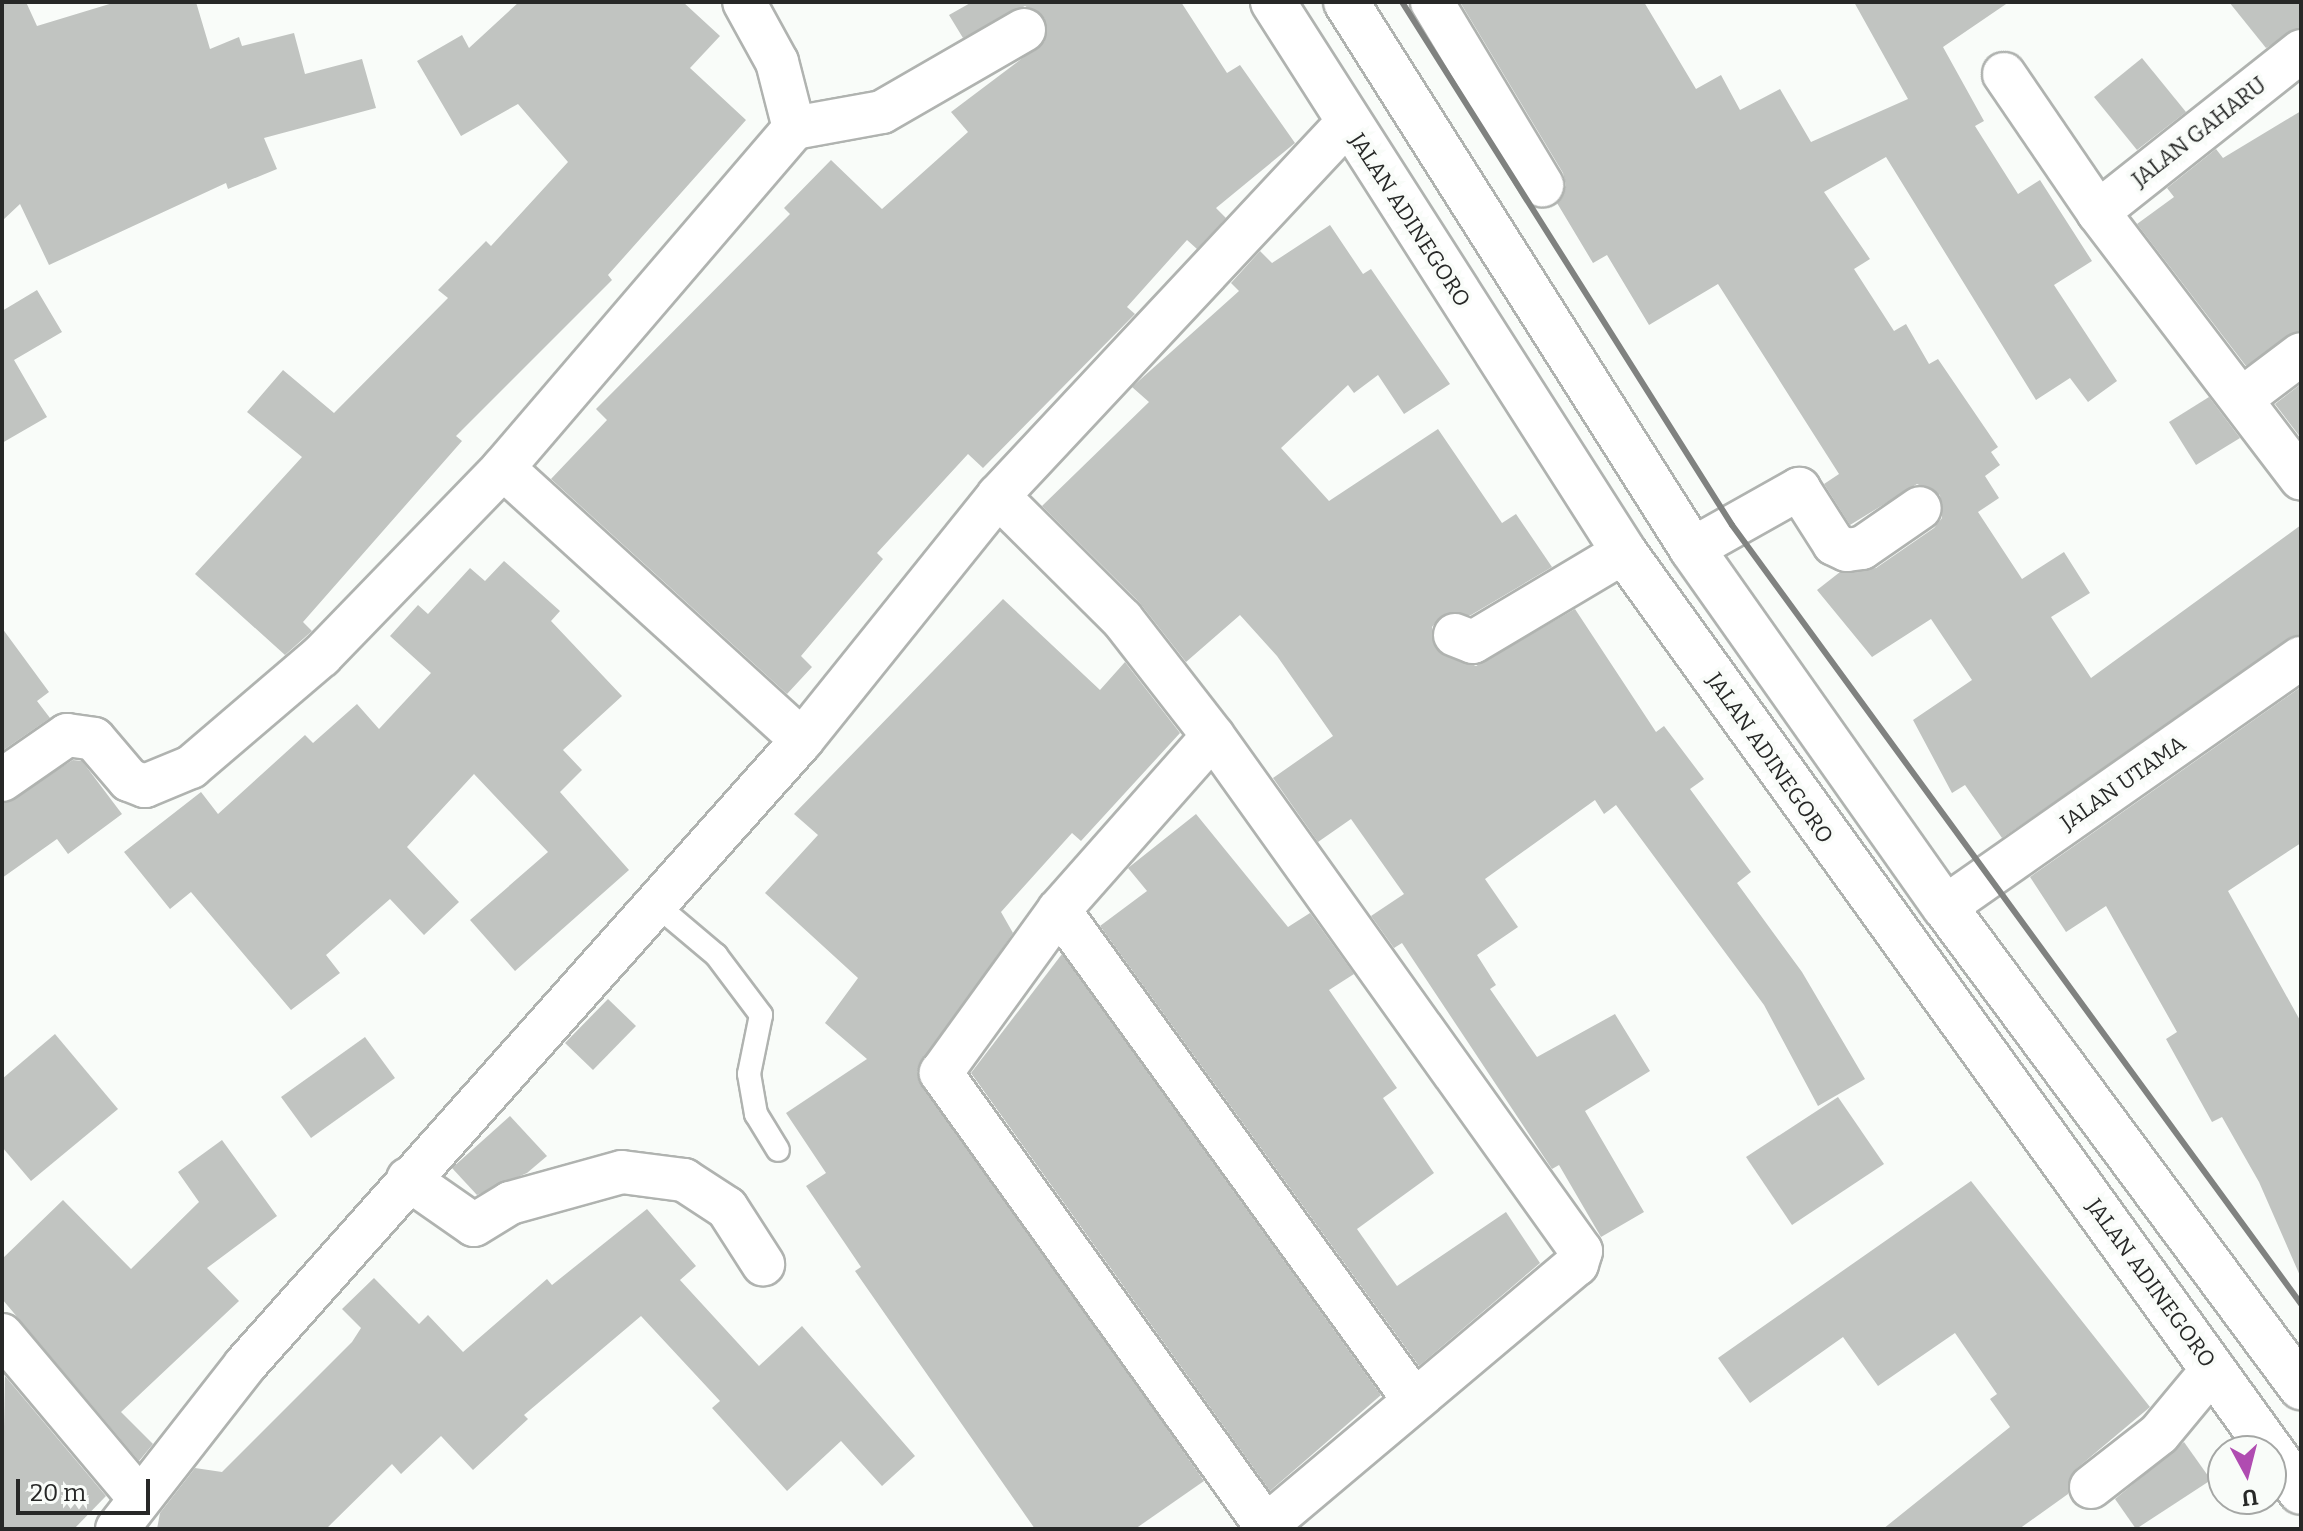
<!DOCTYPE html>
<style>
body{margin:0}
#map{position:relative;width:2303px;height:1531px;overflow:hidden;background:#f9fcf9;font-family:Bitter,serif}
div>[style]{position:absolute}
.building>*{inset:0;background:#c1c4c1}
.roads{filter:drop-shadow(2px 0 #b0b3b0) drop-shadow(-2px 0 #b0b3b0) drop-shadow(0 2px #b0b3b0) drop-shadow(0 -2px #b0b3b0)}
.service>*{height:22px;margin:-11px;padding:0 11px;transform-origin:11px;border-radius:11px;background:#fff}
.minor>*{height:42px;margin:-21px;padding:0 21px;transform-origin:21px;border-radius:21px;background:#fff}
.trunk>*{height:44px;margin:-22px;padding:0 22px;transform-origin:22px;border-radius:22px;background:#fff}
.rail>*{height:6px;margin:-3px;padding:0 3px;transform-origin:3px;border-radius:3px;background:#808280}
span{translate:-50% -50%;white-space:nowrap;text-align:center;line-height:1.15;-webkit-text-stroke:7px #f9fcf9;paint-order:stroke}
.street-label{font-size:22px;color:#272827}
.frame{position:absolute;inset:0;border:4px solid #272827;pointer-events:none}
.north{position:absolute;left:2207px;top:1435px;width:80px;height:80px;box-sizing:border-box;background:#f9fcf9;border:2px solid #a5a7a5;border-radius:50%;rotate:173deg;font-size:22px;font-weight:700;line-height:32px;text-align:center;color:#272827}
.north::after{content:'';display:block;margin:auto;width:28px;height:36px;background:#b04cb1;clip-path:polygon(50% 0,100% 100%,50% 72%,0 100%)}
.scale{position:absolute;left:16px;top:1479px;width:134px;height:36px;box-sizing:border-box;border:4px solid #272827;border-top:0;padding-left:10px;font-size:24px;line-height:28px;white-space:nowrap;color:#272827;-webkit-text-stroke:6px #f9fcf9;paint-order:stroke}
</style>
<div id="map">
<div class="building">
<div style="clip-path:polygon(2px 2px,26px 2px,37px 26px,116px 2px,196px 2px,210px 49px,239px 37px,242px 46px,294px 33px,305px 74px,362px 59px,376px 108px,264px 138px,277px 169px,228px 189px,226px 183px,49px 265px,20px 204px,2px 221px)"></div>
<div style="clip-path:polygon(519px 2px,683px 2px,720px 36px,690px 68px,746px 120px,608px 275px,612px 280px,456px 436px,462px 441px,303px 622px,312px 631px,285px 655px,195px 574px,302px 457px,247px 412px,283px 370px,334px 413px,448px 298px,438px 290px,486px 241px,491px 246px,568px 162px,518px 104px,461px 136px,417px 61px,462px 35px,469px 48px)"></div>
<div style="clip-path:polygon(972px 2px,1181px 2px,1227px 73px,1240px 65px,1295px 143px,1216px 208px,1226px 218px,1197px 249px,1187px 240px,1127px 307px,1135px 314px,983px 468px,968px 454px,877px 553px,883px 559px,801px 656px,812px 667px,787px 694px,551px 479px,607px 420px,596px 409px,790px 214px,784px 208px,831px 160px,882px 209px,968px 132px,951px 112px,1045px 41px,1045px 19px,1025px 6px,963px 38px,949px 15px)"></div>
<div style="clip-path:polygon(1460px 2px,1644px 2px,1696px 89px,1721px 75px,1740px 110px,1780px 89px,1811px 142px,1908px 99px,1854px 2px,2009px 2px,1943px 47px,1984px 121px,1975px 126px,2018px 194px,2040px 180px,2092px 261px,2054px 285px,2117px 381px,2088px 402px,2070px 378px,2036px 400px,1886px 157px,1824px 192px,1870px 259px,1854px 269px,1894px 331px,1906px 324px,1929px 364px,1938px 359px,1998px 447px,1991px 452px,2000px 465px,1985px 476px,1999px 498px,1978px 512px,2022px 579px,2064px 552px,2090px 593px,2051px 617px,2091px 678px,2301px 525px,2301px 634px,2002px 838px,1965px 785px,1952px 793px,1913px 720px,1972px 680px,1931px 619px,1872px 657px,1817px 590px,1840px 572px,1876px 568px,1934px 528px,1942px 518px,1940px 495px,1917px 484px,1850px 525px,1824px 484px,1839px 474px,1718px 284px,1649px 325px,1607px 255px,1593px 263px,1557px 203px,1566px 185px,1563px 173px)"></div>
<div style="clip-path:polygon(2229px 2px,2301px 2px,2301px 28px,2266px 48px)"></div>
<div style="clip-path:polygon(2142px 58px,2186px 112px,2137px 150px,2094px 97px)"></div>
<div style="clip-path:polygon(2301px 111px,2301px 330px,2246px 366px,2137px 224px,2174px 197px,2167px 188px,2216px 149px,2223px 158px)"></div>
<div style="clip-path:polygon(1330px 225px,1363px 274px,1371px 269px,1450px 384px,1404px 414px,1378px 375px,1354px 393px,1348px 385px,1281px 448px,1329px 501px,1438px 429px,1502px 523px,1516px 514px,1552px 567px,1471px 615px,1441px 616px,1432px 627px,1436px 649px,1476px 666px,1575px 609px,1656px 732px,1664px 726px,1704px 779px,1690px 789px,1751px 872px,1737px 883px,1802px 972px,1865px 1079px,1818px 1106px,1764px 1005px,1616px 805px,1604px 814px,1595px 800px,1485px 879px,1518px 927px,1477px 955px,1496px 985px,1490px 989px,1537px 1057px,1615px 1014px,1650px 1071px,1585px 1111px,1644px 1212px,1601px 1237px,1559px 1165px,1552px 1169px,1402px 943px,1394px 948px,1371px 916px,1404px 894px,1351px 819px,1318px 842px,1273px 778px,1333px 736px,1277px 656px,1240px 615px,1186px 662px,1139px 602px,1042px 506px,1149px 402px,1132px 387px,1239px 291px,1231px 283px,1260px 251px,1272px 263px)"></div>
<div style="clip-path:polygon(37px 290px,62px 332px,14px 360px,47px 417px,2px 443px,2px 311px)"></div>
<div style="clip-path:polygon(2301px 384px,2301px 438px,2275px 404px)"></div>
<div style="clip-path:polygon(2209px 397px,2240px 438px,2196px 465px,2169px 422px)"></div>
<div style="clip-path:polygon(504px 561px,560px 611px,551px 621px,622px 696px,563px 750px,582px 770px,560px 792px,629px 870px,515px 971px,470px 920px,548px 852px,474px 774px,407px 847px,459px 902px,424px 935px,390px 899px,326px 955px,340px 973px,291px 1010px,191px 892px,170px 909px,124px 852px,201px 792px,218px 814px,305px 735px,313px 743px,357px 704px,379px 729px,431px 673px,390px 636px,418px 605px,428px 614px,470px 568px,485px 581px)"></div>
<div style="clip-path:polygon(1003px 599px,1100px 690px,1125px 662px,1180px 733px,1081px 841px,1072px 833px,1001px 912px,1013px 933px,917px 1072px,1204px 1481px,1135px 1529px,1035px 1529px,855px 1271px,861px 1267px,806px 1186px,826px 1173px,786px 1113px,867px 1059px,825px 1023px,858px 978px,765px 893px,818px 835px,794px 814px)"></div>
<div style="clip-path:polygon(2px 628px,49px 692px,37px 701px,50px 718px,2px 751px)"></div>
<div style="clip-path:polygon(2301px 687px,2301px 843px,2228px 891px,2301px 1022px,2301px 1278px,2259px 1182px,2222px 1117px,2212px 1122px,2166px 1039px,2177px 1032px,2106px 906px,2066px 932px,2030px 877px)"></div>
<div style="clip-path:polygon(73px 760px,82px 761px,122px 814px,68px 854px,57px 839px,2px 878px,2px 804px)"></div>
<div style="clip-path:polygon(1196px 814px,1288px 927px,1310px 913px,1354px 974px,1329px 990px,1397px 1088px,1383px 1098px,1434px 1173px,1357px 1229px,1397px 1286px,1506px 1212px,1540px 1263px,1419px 1366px,1100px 926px,1147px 891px,1128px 868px)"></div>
<div style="clip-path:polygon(1062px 954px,1381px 1395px,1270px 1491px,971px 1073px)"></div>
<div style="clip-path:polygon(608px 999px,636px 1026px,593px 1070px,565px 1043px)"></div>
<div style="clip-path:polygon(55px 1034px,118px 1109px,31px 1181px,2px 1147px,2px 1079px)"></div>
<div style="clip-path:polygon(365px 1037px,395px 1078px,311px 1138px,281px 1097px)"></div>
<div style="clip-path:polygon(1838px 1097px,1884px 1164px,1792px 1225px,1746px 1157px)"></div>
<div style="clip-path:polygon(510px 1116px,547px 1156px,527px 1173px,477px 1195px,452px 1168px)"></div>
<div style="clip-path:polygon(222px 1140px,277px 1216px,207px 1268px,239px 1301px,121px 1412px,153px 1444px,139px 1461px,2px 1299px,2px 1259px,63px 1200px,131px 1269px,199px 1202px,178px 1172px)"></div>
<div style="clip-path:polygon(1971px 1181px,2150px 1407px,2076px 1469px,2068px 1494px,2019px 1529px,1883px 1529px,2010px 1427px,1990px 1399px,1997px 1394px,1955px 1333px,1878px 1386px,1843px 1337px,1750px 1403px,1718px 1358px)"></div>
<div style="clip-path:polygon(647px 1209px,696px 1266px,680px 1280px,759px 1366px,802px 1326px,915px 1456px,882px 1486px,841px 1441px,787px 1491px,712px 1408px,720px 1401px,641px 1316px,524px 1415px,528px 1419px,473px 1470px,441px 1436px,401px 1474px,392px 1464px,326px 1529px,157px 1529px,160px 1513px,195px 1468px,222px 1472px,352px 1342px,361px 1328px,342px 1309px,374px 1278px,419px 1324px,428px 1315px,463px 1352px,547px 1279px,552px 1285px)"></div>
<div style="clip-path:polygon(5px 1376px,106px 1496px,74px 1529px,2px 1529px)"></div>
<div style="clip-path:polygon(2184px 1442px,2211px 1480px,2136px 1529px,2115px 1499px)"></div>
</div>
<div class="roads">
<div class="service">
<div style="left:659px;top:907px;width:75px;rotate:40.1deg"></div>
<div style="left:716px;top:955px;width:75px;rotate:53.1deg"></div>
<div style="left:761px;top:1015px;width:60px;rotate:101.5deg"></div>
<div style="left:749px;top:1074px;width:41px;rotate:80.1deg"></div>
<div style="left:756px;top:1114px;width:42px;rotate:58.6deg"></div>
</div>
<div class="minor">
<div style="left:1432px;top:2px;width:214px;rotate:59deg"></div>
<div style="left:2004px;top:74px;width:167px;rotate:55.7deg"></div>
<div style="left:2098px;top:212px;width:335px;rotate:52.7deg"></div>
<div style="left:794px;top:128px;width:89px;rotate:-10.3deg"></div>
<div style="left:882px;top:112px;width:164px;rotate:-30deg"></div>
<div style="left:2098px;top:212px;width:259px;rotate:-38.4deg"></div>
<div style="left:2244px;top:397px;width:71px;rotate:-37deg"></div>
<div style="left:503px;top:468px;width:404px;rotate:42.3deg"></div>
<div style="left:998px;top:496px;width:175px;rotate:44.8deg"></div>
<div style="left:1122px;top:619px;width:148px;rotate:52.1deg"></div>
<div style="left:1213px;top:736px;width:633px;rotate:54.45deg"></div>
<div style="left:1581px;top:1251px;width:14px;rotate:107deg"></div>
<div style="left:1577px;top:1264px;width:400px;rotate:139.9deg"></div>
<div style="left:1271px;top:1522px;width:8px;rotate:180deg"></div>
<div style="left:1263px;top:1522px;width:553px;rotate:-125.65deg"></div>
<div style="left:941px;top:1073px;width:201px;rotate:-54.1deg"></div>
<div style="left:1059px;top:910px;width:232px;rotate:-48.5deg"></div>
<div style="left:1692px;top:549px;width:123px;rotate:-29.3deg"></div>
<div style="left:1799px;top:489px;width:65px;rotate:57.5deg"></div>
<div style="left:1834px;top:544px;width:14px;rotate:25deg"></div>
<div style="left:1847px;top:550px;width:15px;rotate:-8deg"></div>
<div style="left:1862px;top:548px;width:70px;rotate:-34.6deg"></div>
<div style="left:1455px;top:635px;width:19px;rotate:21deg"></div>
<div style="left:1473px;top:642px;width:176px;rotate:-30.8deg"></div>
<div style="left:2px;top:780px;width:79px;rotate:-34.7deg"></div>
<div style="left:67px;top:735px;width:27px;rotate:8deg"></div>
<div style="left:94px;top:739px;width:54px;rotate:49.5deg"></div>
<div style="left:129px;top:780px;width:17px;rotate:21deg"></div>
<div style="left:145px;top:786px;width:50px;rotate:-22.4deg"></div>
<div style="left:191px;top:767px;width:171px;rotate:-40.5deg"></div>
<div style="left:321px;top:656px;width:262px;rotate:-45.9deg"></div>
<div style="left:503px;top:468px;width:448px;rotate:-49.4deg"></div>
<div style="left:794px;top:128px;width:68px;rotate:-104.4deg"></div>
<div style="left:777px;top:62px;width:68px;rotate:-118.8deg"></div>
<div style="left:1945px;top:907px;width:434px;rotate:-35deg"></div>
<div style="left:1059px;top:910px;width:605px;rotate:54.08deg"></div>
<div style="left:408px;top:1179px;width:80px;rotate:34.9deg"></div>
<div style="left:474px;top:1225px;width:42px;rotate:-31.4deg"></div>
<div style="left:510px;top:1203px;width:116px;rotate:-15.5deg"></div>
<div style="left:622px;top:1172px;width:63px;rotate:7.4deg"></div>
<div style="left:684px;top:1180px;width:51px;rotate:33.1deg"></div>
<div style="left:727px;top:1208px;width:67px;rotate:57.3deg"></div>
<div style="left:2px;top:1335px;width:214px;rotate:49.9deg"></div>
<div style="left:2091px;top:1487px;width:86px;rotate:-37.9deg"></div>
<div style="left:2159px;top:1434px;width:85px;rotate:-50.3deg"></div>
<div style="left:117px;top:1529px;width:208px;rotate:-52deg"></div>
<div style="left:245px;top:1365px;width:837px;rotate:-48.29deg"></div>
<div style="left:802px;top:740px;width:313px;rotate:-51.2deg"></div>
<div style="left:998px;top:496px;width:511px;rotate:-46.9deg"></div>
</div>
<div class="trunk">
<div style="left:1273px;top:2px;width:652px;rotate:57.45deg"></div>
<div style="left:1624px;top:552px;width:1158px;rotate:54.24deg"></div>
<div style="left:1346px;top:2px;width:647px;rotate:57.68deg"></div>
<div style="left:1692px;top:549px;width:438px;rotate:54.8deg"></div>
<div style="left:1945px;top:907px;width:598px;rotate:53.44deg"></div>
</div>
</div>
<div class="rail">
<div style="left:1402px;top:2px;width:618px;rotate:57.75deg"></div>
<div style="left:1732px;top:525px;width:965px;rotate:53.85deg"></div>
</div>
<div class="street-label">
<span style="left:2199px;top:132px;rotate:-38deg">JALAN GAHARU</span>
<span style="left:1410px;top:220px;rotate:57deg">JALAN ADINEGORO</span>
<span style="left:1770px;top:758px;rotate:55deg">JALAN ADINEGORO</span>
<span style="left:2123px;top:783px;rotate:-35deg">JALAN UTAMA</span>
<span style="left:2151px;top:1283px;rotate:54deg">JALAN ADINEGORO</span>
</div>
<div class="frame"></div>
<div class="north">U</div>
<div class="scale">20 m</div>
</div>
